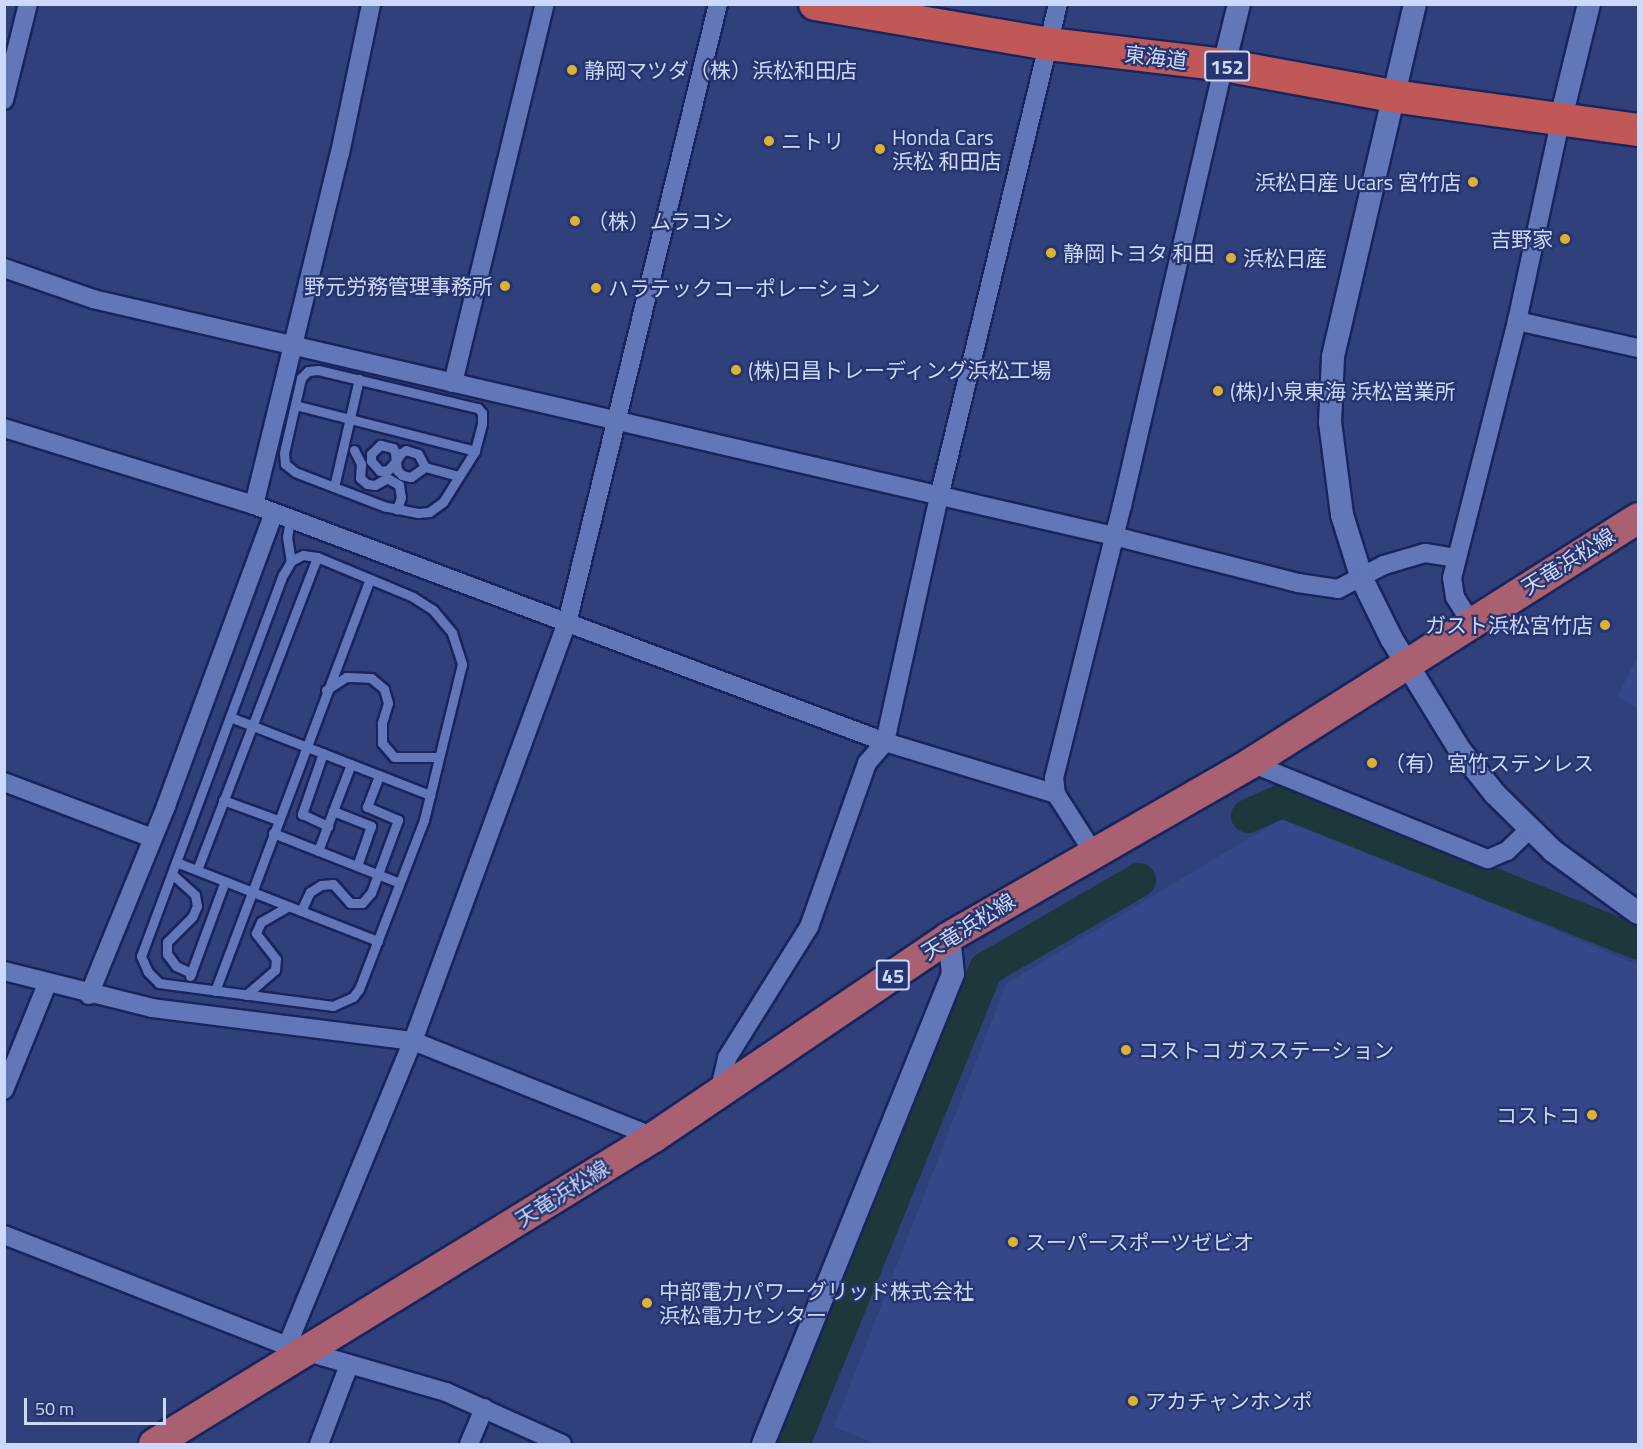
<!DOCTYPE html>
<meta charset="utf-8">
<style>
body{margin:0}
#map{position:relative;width:1643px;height:1449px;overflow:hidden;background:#2f407b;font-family:"Titillium Web","Noto Sans JP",sans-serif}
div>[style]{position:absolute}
.built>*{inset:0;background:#354789}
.river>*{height:34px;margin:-17px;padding:0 17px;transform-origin:17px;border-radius:17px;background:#1e373b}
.roads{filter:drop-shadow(2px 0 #18245d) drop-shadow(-2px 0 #18245d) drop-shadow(0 2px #18245d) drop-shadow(0 -2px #18245d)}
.service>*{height:9px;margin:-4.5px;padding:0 4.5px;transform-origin:4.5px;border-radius:4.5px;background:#6277b7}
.minor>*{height:18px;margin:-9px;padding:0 9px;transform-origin:9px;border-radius:9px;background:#6277b7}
.tertiary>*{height:22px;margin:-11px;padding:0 11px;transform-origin:11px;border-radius:11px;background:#6277b7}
.primary>*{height:30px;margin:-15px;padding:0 15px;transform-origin:15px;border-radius:15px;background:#a96070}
.trunk>*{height:32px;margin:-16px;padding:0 16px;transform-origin:16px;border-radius:16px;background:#c05858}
.dots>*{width:16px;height:16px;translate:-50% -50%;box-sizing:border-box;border:3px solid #26356f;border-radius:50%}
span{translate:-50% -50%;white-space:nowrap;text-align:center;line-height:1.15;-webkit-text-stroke:4.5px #26356f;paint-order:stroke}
.shield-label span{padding:2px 4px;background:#26356f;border:2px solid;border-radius:4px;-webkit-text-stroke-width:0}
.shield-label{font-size:20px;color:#ccd9fd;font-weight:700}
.street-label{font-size:21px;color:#ccd9fd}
.poi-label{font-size:21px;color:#ccd9fd}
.left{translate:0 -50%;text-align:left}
.right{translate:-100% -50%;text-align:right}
.frame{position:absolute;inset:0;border:6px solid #ccd9fd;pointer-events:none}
.scale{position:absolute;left:24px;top:1398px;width:142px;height:27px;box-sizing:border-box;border:3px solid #ccd9fd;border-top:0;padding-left:8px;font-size:18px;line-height:21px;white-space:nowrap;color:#ccd9fd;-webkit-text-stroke:4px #26356f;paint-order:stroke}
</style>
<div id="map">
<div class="built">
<div style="clip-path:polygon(1638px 656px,1638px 708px,1617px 697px)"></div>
<div style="clip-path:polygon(1286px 816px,1638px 965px,1638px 1444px,877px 1444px,834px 1427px,1006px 984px)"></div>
</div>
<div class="river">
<div style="left:1248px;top:816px;width:37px;rotate:-24deg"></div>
<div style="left:1282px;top:801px;width:383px;rotate:21.7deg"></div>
<div style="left:793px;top:1444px;width:513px;rotate:-67.89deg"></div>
<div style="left:986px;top:969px;width:177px;rotate:-30.2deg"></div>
</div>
<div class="roads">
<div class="service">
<div style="left:318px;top:370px;width:164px;rotate:13.4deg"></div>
<div style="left:478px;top:408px;width:6px;rotate:51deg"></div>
<div style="left:482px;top:413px;width:11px;rotate:90deg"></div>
<div style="left:482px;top:424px;width:28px;rotate:105deg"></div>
<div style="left:475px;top:451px;width:60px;rotate:122.1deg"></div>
<div style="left:443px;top:502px;width:17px;rotate:144deg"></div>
<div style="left:429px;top:512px;width:11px;rotate:175deg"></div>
<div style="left:418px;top:513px;width:33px;rotate:-169deg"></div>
<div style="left:386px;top:507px;width:97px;rotate:-159deg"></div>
<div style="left:295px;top:472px;width:13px;rotate:-141deg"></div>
<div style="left:285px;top:464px;width:11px;rotate:-95deg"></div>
<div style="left:284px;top:453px;width:77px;rotate:-77.2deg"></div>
<div style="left:301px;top:378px;width:10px;rotate:-45deg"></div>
<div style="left:308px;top:371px;width:10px;rotate:-6deg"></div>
<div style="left:295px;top:405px;width:186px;rotate:14.3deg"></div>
<div style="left:354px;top:450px;width:16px;rotate:63deg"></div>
<div style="left:361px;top:464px;width:14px;rotate:94deg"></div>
<div style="left:360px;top:478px;width:9px;rotate:41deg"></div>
<div style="left:367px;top:484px;width:8px;rotate:7deg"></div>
<div style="left:375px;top:485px;width:14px;rotate:-30deg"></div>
<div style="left:387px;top:478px;width:14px;rotate:30deg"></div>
<div style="left:399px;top:485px;width:12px;rotate:81deg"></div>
<div style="left:401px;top:497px;width:13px;rotate:108deg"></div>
<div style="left:425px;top:467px;width:15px;rotate:-118deg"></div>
<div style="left:418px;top:454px;width:13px;rotate:-162deg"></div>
<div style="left:406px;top:450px;width:6px;rotate:149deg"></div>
<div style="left:401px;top:453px;width:9px;rotate:122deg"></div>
<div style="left:396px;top:461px;width:12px;rotate:132deg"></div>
<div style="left:388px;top:470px;width:8px;rotate:173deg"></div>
<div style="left:380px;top:471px;width:13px;rotate:-132deg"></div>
<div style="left:371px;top:461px;width:7px;rotate:-90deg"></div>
<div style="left:371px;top:454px;width:13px;rotate:-45deg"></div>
<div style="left:380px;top:445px;width:13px;rotate:13deg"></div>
<div style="left:393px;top:448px;width:5px;rotate:68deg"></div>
<div style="left:395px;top:453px;width:8px;rotate:83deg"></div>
<div style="left:396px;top:461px;width:9px;rotate:84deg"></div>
<div style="left:397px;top:470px;width:7px;rotate:45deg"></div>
<div style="left:402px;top:475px;width:9px;rotate:13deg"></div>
<div style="left:411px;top:477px;width:17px;rotate:-36deg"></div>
<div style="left:425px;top:467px;width:35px;rotate:15deg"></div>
<div style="left:334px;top:487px;width:111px;rotate:-77deg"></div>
<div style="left:290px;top:519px;width:18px;rotate:99deg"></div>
<div style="left:287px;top:537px;width:24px;rotate:81deg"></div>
<div style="left:303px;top:555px;width:14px;rotate:8deg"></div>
<div style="left:317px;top:557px;width:104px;rotate:22.6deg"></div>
<div style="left:413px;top:597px;width:24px;rotate:33deg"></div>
<div style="left:433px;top:610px;width:30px;rotate:50deg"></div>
<div style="left:452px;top:633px;width:33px;rotate:72deg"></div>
<div style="left:462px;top:664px;width:161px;rotate:103.7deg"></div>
<div style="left:424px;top:820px;width:181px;rotate:111deg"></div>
<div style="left:359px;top:989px;width:10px;rotate:127deg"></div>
<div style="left:353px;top:997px;width:22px;rotate:156deg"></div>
<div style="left:333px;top:1006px;width:176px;rotate:-172.5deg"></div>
<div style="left:159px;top:983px;width:16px;rotate:-135deg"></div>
<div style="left:148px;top:972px;width:17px;rotate:-114deg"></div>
<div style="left:141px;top:956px;width:407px;rotate:-69.6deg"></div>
<div style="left:283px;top:575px;width:16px;rotate:-60deg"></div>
<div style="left:291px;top:561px;width:13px;rotate:-27deg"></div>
<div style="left:326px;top:690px;width:24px;rotate:-33deg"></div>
<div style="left:346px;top:677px;width:25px;rotate:2deg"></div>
<div style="left:371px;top:678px;width:17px;rotate:40deg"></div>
<div style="left:384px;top:689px;width:15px;rotate:74deg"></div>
<div style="left:388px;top:703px;width:21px;rotate:107deg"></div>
<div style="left:382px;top:723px;width:20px;rotate:90deg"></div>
<div style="left:382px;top:743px;width:18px;rotate:49deg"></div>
<div style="left:394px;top:757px;width:45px"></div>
<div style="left:230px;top:717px;width:215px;rotate:21.3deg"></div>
<div style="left:323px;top:753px;width:65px;rotate:109deg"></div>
<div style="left:302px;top:814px;width:29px;rotate:25deg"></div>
<div style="left:351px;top:764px;width:50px;rotate:111deg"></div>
<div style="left:333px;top:811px;width:41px;rotate:21.5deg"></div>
<div style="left:371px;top:826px;width:42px;rotate:109.3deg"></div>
<div style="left:223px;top:800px;width:59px;rotate:20deg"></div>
<div style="left:273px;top:833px;width:136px;rotate:21.5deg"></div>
<div style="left:318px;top:851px;width:43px;rotate:-69.4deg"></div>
<div style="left:176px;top:862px;width:217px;rotate:21.4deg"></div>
<div style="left:197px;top:870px;width:335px;rotate:-69deg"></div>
<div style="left:172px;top:874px;width:31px;rotate:42deg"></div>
<div style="left:195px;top:895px;width:11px;rotate:80deg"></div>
<div style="left:197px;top:906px;width:12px;rotate:114deg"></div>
<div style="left:192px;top:917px;width:35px;rotate:135deg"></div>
<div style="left:167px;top:942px;width:12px;rotate:90deg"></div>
<div style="left:167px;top:954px;width:15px;rotate:53deg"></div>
<div style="left:176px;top:966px;width:17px;rotate:25deg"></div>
<div style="left:301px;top:911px;width:21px;rotate:-65deg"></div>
<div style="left:310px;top:892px;width:13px;rotate:-32deg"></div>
<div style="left:321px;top:885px;width:12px;rotate:-5deg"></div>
<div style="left:333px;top:884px;width:25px;rotate:48deg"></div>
<div style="left:350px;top:903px;width:12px"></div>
<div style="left:362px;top:903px;width:13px;rotate:-48deg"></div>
<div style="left:371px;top:893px;width:78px;rotate:-69.7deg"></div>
<div style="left:398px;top:820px;width:34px;rotate:-157deg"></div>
<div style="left:367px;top:807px;width:34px;rotate:-69deg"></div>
<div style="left:190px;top:976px;width:101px;rotate:-69.8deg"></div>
<div style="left:215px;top:991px;width:440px;rotate:-69.4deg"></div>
<div style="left:246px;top:995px;width:38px;rotate:-41deg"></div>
<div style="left:275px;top:970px;width:11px;rotate:-85deg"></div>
<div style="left:276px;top:959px;width:33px;rotate:-128deg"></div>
<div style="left:256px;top:933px;width:12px;rotate:-66deg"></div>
<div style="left:261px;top:922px;width:32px;rotate:-30deg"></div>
</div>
<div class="minor">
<div style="left:4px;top:100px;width:99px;rotate:-76deg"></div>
<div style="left:4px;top:268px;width:94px;rotate:19.2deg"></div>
<div style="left:93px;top:299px;width:1048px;rotate:13.07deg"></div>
<div style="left:1114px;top:536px;width:190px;rotate:14.3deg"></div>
<div style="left:1298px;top:583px;width:40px;rotate:8.5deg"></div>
<div style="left:1338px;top:589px;width:52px;rotate:-27.6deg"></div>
<div style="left:1384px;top:565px;width:43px;rotate:-16.3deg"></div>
<div style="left:1425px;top:553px;width:31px;rotate:9deg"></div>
<div style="left:1517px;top:321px;width:124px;rotate:12.6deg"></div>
<div style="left:453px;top:383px;width:390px;rotate:-76.4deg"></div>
<div style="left:4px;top:428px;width:262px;rotate:17.1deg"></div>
<div style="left:254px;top:505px;width:674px;rotate:20.59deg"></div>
<div style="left:885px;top:742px;width:179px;rotate:16.9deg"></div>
<div style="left:1056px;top:794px;width:69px;rotate:57.5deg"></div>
<div style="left:254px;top:505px;width:362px;rotate:-76.3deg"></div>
<div style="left:340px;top:153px;width:152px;rotate:-78.2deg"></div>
<div style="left:1470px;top:621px;width:28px;rotate:-122deg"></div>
<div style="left:1455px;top:597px;width:19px;rotate:-99deg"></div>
<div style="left:1452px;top:578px;width:265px;rotate:-75.8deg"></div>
<div style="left:1517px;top:321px;width:208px;rotate:-77.8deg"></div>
<div style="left:1251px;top:763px;width:256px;rotate:22.1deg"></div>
<div style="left:1488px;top:859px;width:21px;rotate:-23deg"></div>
<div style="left:1507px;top:851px;width:32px;rotate:-44deg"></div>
<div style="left:4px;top:782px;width:158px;rotate:20.7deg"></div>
<div style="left:1056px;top:794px;width:16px;rotate:-97deg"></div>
<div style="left:1054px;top:778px;width:280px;rotate:-76deg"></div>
<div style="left:1122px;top:506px;width:453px;rotate:-77deg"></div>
<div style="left:4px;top:971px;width:153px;rotate:14deg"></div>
<div style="left:152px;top:1008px;width:263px;rotate:7.2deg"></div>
<div style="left:413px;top:1041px;width:259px;rotate:21.7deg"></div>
<div style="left:89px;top:995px;width:204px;rotate:-67.8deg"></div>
<div style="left:166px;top:806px;width:312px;rotate:-69.8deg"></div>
<div style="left:4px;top:1090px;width:114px;rotate:-67.9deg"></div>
<div style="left:719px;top:1093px;width:36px;rotate:-77deg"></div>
<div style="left:727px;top:1058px;width:155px;rotate:-58deg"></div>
<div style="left:809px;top:927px;width:174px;rotate:-70.5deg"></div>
<div style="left:867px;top:763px;width:28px;rotate:-49deg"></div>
<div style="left:885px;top:742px;width:251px;rotate:-77.6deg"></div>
<div style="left:939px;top:497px;width:507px;rotate:-76.43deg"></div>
<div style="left:4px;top:1235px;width:304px;rotate:21.4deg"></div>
<div style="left:287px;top:1346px;width:166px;rotate:16.1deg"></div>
<div style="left:446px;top:1392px;width:127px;rotate:24.1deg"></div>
<div style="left:287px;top:1346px;width:330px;rotate:-67.6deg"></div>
<div style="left:413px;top:1041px;width:445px;rotate:-69.8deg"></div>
<div style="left:567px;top:623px;width:637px;rotate:-76.29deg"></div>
<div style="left:319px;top:1444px;width:85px;rotate:-69.2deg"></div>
<div style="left:469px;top:1444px;width:39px;rotate:-67deg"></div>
</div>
<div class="tertiary">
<div style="left:1415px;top:4px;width:362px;rotate:103.1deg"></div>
<div style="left:1333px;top:357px;width:65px;rotate:92.6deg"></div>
<div style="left:1330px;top:422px;width:94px;rotate:82.6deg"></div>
<div style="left:1342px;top:515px;width:67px;rotate:72.6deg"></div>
<div style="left:1362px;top:579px;width:66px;rotate:63.8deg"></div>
<div style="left:1391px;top:638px;width:132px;rotate:58.4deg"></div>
<div style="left:1460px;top:750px;width:56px;rotate:51.5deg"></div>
<div style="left:1495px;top:794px;width:81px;rotate:44.5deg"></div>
<div style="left:1553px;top:851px;width:105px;rotate:36.1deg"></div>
<div style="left:1224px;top:65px;width:63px;rotate:-76.2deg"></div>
<div style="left:1561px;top:118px;width:117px;rotate:-76.2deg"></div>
<div style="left:763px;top:1444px;width:507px;rotate:-67.99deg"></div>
<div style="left:953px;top:974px;width:37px;rotate:-96deg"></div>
</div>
<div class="primary">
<div style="left:154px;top:1444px;width:587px;rotate:-31.55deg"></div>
<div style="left:654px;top:1137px;width:356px;rotate:-34.1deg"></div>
<div style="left:949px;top:937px;width:349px;rotate:-29.9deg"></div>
<div style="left:1251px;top:763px;width:458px;rotate:-32.3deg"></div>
</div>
<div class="trunk">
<div style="left:815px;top:4px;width:237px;rotate:9.7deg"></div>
<div style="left:1049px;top:44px;width:176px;rotate:6.8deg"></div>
<div style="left:1224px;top:65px;width:172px;rotate:10.4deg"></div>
<div style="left:1393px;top:96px;width:247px;rotate:7.9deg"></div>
</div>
</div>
<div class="dots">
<div style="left:572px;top:70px;background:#dcb233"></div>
<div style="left:769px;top:141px;background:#dcb233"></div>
<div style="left:880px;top:149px;background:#dcb233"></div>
<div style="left:1473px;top:182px;background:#dcb233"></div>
<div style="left:575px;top:221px;background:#dcb233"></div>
<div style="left:1565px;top:239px;background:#dcb233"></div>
<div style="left:1051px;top:253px;background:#dcb233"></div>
<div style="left:1231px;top:258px;background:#dcb233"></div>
<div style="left:505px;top:286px;background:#dcb233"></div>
<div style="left:596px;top:288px;background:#dcb233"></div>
<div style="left:736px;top:370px;background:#dcb233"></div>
<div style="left:1218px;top:391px;background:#dcb233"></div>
<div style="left:1605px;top:625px;background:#dcb233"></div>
<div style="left:1372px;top:763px;background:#dcb233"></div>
<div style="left:1126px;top:1050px;background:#dcb233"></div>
<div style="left:1592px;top:1115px;background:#dcb233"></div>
<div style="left:1013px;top:1242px;background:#dcb233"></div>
<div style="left:647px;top:1303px;background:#dcb233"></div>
<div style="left:1133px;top:1401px;background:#dcb233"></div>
</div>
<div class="shield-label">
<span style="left:1227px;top:66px">152</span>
<span style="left:893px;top:975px">45</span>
</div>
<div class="street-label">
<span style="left:1156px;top:57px;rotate:7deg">東海道</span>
<span style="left:1568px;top:561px;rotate:-32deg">天竜浜松線</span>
<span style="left:968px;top:926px;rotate:-32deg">天竜浜松線</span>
<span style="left:562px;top:1193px;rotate:-32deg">天竜浜松線</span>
</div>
<div class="poi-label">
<span class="left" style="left:584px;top:70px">静岡マツダ（株）浜松和田店</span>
<span class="left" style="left:892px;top:149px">Honda Cars<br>浜松 和田店</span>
<span class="left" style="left:781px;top:141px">ニトリ</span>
<span class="right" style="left:1461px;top:182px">浜松日産 Ucars 宮竹店</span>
<span class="left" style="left:587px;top:221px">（株）ムラコシ</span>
<span class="right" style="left:1553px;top:239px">吉野家</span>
<span class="left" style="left:1063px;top:253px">静岡トヨタ 和田</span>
<span class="left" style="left:1243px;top:258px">浜松日産</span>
<span class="right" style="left:493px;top:286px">野元労務管理事務所</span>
<span class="left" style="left:608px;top:288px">ハラテックコーポレーション</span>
<span class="left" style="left:748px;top:370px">(株)日昌トレーディング浜松工場</span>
<span class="left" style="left:1230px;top:391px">(株)小泉東海 浜松営業所</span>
<span class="right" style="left:1593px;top:625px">ガスト浜松宮竹店</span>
<span class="left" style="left:1384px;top:763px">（有）宮竹ステンレス</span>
<span class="left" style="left:1138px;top:1050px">コストコ ガスステーション</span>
<span class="right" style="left:1580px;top:1115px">コストコ</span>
<span class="left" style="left:1025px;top:1242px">スーパースポーツゼビオ</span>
<span class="left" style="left:659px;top:1303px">中部電力パワーグリッド株式会社<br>浜松電力センター</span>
<span class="left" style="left:1145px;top:1401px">アカチャンホンポ</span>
</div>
<div class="frame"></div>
<div class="scale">50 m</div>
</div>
